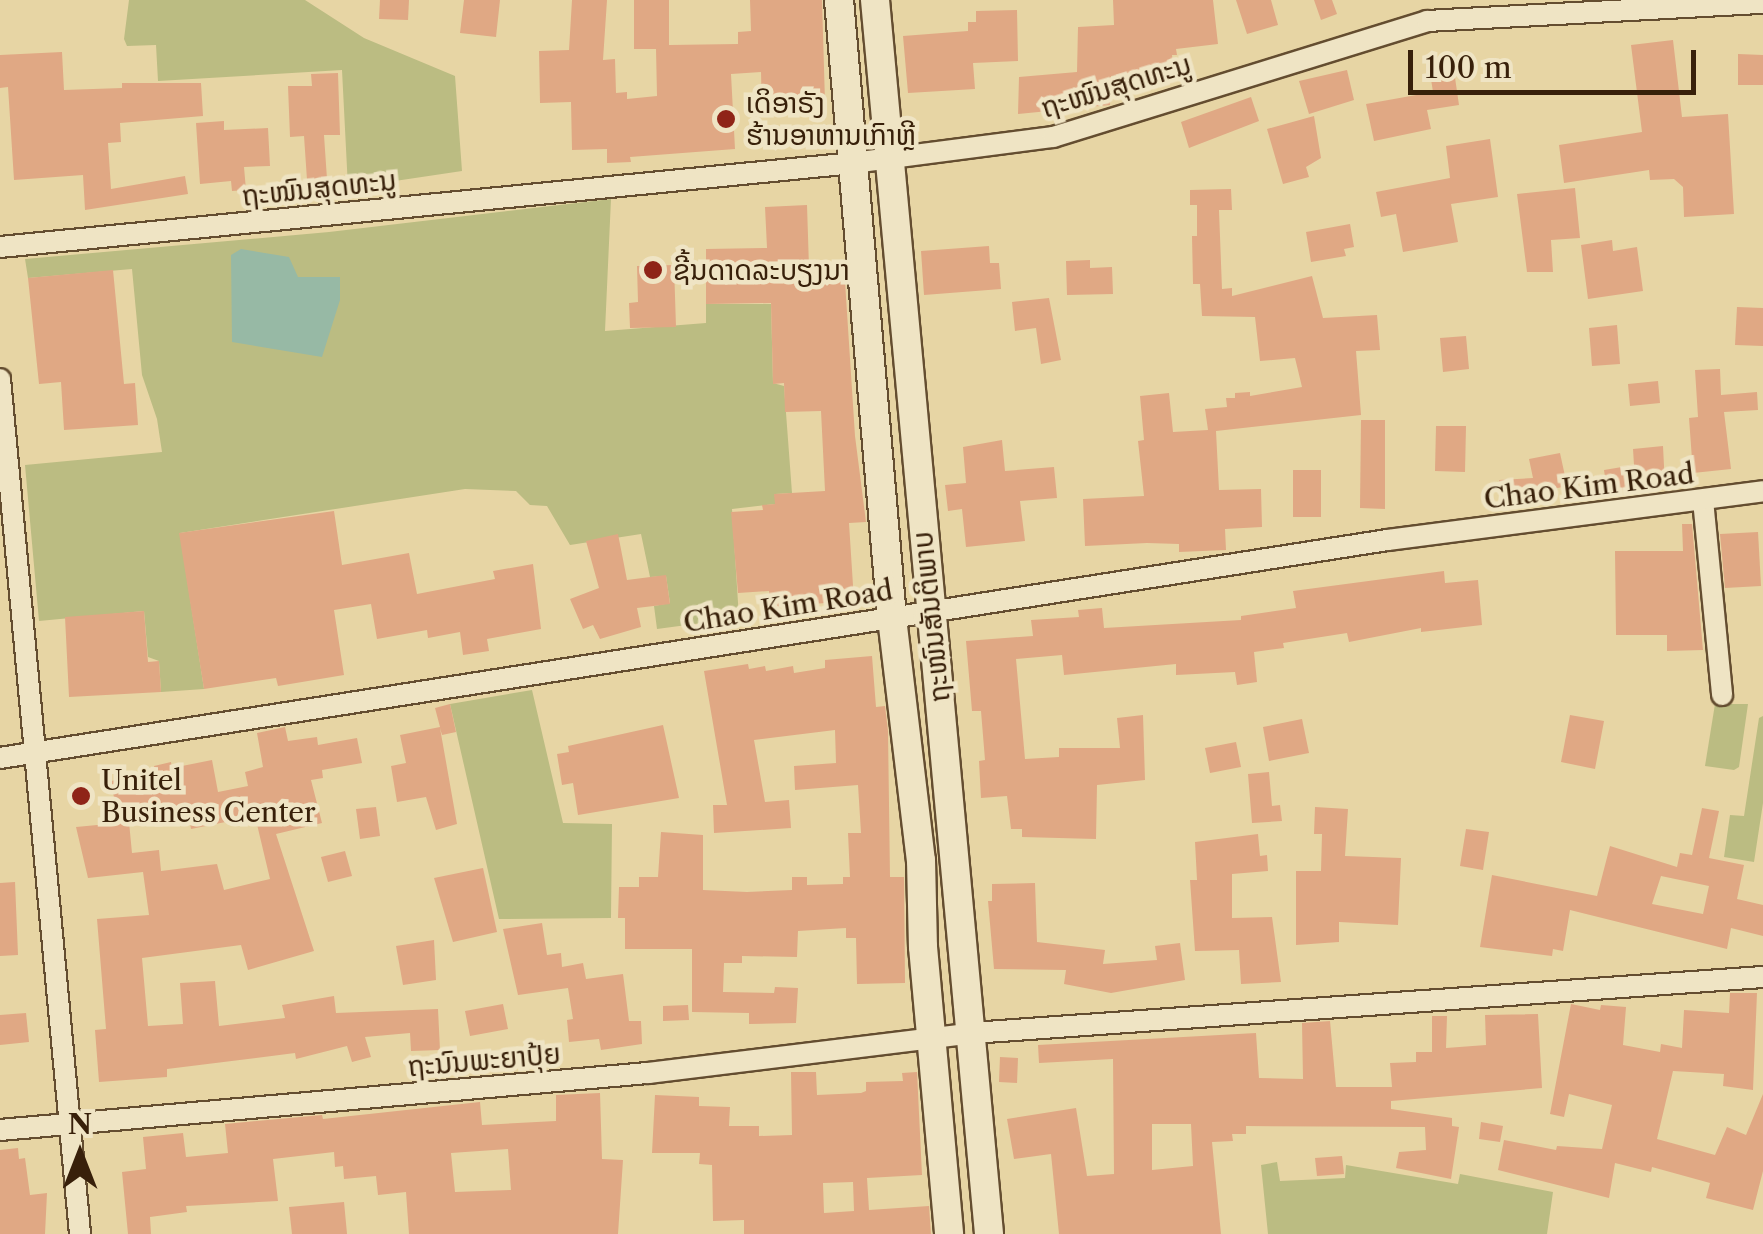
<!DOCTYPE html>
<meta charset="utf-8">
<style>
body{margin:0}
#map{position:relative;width:1763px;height:1234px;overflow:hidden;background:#e7d5a4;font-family:"Libre Caslon Text","Noto Sans Lao",serif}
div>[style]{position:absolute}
.green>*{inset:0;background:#bbbc82}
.water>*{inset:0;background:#97b9a5}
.building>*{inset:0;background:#e0a884}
.roads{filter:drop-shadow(2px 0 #644d30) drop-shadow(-2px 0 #644d30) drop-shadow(0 2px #644d30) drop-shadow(0 -2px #644d30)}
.street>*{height:20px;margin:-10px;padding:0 10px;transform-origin:10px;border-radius:10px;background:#efe4c4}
.secondary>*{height:28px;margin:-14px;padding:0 14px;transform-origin:14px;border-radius:14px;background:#efe4c4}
.dots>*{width:28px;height:28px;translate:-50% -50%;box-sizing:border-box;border:5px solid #efe4c4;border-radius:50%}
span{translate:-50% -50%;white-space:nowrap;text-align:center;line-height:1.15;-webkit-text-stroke:9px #efe4c4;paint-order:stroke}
.street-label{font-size:28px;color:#38200a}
.poi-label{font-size:28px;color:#38200a}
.left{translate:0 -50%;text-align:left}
.north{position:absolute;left:30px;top:1104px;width:100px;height:100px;-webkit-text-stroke:8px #efe4c4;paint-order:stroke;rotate:0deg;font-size:28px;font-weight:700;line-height:40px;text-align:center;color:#38200a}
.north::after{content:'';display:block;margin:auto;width:35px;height:45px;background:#38200a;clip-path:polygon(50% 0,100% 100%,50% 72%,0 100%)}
.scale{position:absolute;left:1408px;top:50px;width:288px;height:45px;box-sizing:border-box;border:5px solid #38200a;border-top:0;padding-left:12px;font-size:30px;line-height:35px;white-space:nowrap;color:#38200a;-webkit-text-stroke:8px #efe4c4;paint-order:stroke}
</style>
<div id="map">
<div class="green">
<div style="clip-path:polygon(129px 0,305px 0,364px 38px,455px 76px,462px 171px,348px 188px,342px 70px,158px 81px,156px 45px,127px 46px,124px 39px)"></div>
<div style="clip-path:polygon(611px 199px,605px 331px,706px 323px,706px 304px,771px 304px,773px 383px,784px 386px,792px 493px,775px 494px,775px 504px,732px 509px,739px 618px,657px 629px,654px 606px,670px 603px,666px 576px,650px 577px,641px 534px,570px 545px,547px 506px,530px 505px,516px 491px,465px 489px,180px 533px,204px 689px,161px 692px,159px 661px,148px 657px,144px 611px,39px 621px,25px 465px,162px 452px,157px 419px,142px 375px,132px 269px,28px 278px,25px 259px,329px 232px)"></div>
<div style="clip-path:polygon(532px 690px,563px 823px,612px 824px,611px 918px,499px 919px,450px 704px)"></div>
<div style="clip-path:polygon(1715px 704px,1748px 704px,1739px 767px,1734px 770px,1705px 766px)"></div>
<div style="clip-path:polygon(1763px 716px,1763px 803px,1754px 862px,1724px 857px,1730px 815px,1744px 816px,1759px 718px)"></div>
<div style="clip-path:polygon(1277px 1162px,1280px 1181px,1345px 1178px,1346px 1165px,1458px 1184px,1460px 1174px,1553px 1192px,1547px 1234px,1268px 1234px,1261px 1165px)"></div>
</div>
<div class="water">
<div style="clip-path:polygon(241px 249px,289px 257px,298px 277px,340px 277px,340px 300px,322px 357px,232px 342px,231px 255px)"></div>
</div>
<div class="building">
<div style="clip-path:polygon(380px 0,409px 0,408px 20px,379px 19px)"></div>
<div style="clip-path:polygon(464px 0,500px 0,496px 37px,460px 33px)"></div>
<div style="clip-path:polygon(572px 0,607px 0,603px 60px,615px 59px,616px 93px,627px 92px,627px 99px,657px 96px,656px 49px,634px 49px,634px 0,669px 0,669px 45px,738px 44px,738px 32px,751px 31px,750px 0,822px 0,825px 102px,803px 103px,803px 114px,762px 116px,761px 72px,731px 74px,735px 149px,630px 157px,631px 162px,607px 163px,607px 149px,572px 150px,571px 102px,540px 103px,539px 51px,569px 50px)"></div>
<div style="clip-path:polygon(1113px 0,1213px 0,1218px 44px,1176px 49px,1177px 55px,1172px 55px,1174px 74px,1111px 76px,1110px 105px,1018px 114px,1019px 77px,1077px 72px,1078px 27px,1114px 25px)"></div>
<div style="clip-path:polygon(1236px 0,1271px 0,1278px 25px,1247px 34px)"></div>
<div style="clip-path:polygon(1314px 0,1332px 0,1337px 14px,1321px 20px)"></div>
<div style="clip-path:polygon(1017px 10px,1018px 61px,973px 63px,975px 89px,908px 93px,903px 36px,968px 31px,968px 22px,976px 22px,976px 11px)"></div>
<div style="clip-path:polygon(1673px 40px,1682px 117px,1728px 114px,1734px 214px,1684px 217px,1683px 187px,1674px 179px,1650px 180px,1649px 170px,1564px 183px,1559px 145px,1642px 132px,1631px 45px)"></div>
<div style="clip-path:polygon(62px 52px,64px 90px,122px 88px,122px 83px,201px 83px,203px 116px,120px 123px,121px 142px,108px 143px,111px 189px,185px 176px,188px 194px,85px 210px,83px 175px,14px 180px,8px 87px,0 88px,0 55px)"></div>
<div style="clip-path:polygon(1738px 54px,1763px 55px,1763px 85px,1738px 85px)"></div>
<div style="clip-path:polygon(1452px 57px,1459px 105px,1427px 110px,1431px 129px,1374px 141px,1366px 104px,1433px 92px,1428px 60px)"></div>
<div style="clip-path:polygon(1347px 70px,1354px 100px,1309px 114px,1299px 81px)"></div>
<div style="clip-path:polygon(338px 73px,340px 135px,324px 135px,327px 179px,307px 180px,304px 136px,290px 137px,288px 86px,312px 86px,311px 74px)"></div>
<div style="clip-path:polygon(1251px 97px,1259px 121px,1189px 148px,1181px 122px)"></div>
<div style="clip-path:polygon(1314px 116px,1321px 158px,1306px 167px,1309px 177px,1283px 184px,1267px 129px)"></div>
<div style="clip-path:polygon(224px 121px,224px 130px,268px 128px,270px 166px,244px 167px,246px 190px,232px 191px,231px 181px,200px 184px,196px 123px)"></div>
<div style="clip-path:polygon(1490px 139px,1498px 197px,1451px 204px,1458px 242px,1403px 252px,1396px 214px,1381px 217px,1376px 192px,1450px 178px,1446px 146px)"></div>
<div style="clip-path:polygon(1575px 188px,1580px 238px,1551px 240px,1553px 272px,1527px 272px,1517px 194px)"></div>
<div style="clip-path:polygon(1231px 189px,1232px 210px,1219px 210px,1222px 289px,1232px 288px,1232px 296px,1312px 276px,1323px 318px,1377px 315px,1380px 350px,1356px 351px,1361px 415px,1216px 431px,1219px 490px,1261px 489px,1262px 527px,1225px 529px,1226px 550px,1179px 552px,1179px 544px,1147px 543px,1085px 546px,1083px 499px,1144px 496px,1138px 441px,1144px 440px,1140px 396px,1169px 393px,1173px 432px,1208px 430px,1205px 409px,1227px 407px,1226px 398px,1235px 398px,1235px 393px,1250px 392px,1250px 396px,1302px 387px,1295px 358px,1260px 361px,1255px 317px,1202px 316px,1200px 284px,1193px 284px,1192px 236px,1197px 236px,1197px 205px,1190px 205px,1190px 190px)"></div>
<div style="clip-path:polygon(807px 205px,809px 267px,844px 266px,855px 436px,866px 522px,849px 523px,854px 601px,770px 607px,769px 591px,738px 593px,731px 512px,763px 510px,762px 505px,775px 504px,774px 494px,825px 491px,821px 411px,785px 412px,784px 383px,773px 384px,771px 303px,706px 304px,706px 249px,767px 248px,765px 207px)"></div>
<div style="clip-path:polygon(1350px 224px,1354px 247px,1344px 249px,1346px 256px,1311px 262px,1306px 232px)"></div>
<div style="clip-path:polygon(1612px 240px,1613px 251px,1637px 247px,1643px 291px,1588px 299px,1581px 245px)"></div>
<div style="clip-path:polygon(989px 246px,990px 263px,999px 263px,1001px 289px,924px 295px,921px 251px)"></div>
<div style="clip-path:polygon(1090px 260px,1090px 268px,1112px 267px,1113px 294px,1067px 295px,1066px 261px)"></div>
<div style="clip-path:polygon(674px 265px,676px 327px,630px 328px,629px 303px,638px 302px,637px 266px)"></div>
<div style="clip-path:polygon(113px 270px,124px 384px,135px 383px,138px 425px,64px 430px,61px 382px,39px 384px,28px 278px)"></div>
<div style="clip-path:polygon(1049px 298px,1061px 360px,1041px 364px,1036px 328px,1015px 331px,1012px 302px)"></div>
<div style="clip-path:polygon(1737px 307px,1763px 308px,1763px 346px,1735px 345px)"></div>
<div style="clip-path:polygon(1617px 325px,1620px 364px,1592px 366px,1589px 328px)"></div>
<div style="clip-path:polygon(1466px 336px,1469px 369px,1443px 372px,1440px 338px)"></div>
<div style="clip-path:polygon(1720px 369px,1721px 395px,1757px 392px,1758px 410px,1724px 412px,1731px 469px,1693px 473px,1689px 418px,1698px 417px,1695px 370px)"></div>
<div style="clip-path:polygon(1658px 381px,1660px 403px,1630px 406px,1628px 384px)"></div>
<div style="clip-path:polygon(1361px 420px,1385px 420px,1385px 509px,1360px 508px)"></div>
<div style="clip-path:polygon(1436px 426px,1466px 426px,1465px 472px,1435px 471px)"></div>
<div style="clip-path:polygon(1002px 440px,1005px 471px,1054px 467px,1057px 498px,1020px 501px,1025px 541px,966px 547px,962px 509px,948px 511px,945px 485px,966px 483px,963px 447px)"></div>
<div style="clip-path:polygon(1663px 446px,1665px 486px,1607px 491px,1604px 470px,1634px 465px,1633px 449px)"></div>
<div style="clip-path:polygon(1560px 453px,1565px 476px,1572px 476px,1573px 485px,1532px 493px,1533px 505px,1500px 506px,1499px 480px,1533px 478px,1529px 459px)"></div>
<div style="clip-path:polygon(1293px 470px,1321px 470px,1321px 517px,1293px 517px)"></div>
<div style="clip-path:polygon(334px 511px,342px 565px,409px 553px,417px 594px,495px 579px,493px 571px,533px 564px,541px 629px,487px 639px,489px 651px,463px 655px,460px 632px,428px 638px,427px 630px,377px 639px,371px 604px,334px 610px,344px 675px,278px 686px,276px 678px,204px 689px,179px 533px)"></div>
<div style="clip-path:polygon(1682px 524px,1692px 524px,1703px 650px,1667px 651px,1667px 635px,1616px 635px,1615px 551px,1683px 551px)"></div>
<div style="clip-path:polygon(1758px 532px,1761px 586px,1725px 588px,1720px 534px)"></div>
<div style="clip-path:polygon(618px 534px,627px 580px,666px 575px,670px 604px,637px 608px,641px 627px,600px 639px,593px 625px,583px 629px,570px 599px,599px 588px,586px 541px)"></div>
<div style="clip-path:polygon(1444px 571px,1445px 583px,1478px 580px,1482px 625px,1421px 632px,1421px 628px,1349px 642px,1347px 633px,1283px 643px,1284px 648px,1254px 652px,1257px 682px,1237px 685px,1235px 672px,1176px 675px,1176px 664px,1064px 675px,1062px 655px,1016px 659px,1025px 759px,1059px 757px,1059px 748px,1120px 748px,1117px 718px,1143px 715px,1145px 780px,1097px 785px,1096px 839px,1022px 837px,1022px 829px,1011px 829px,1007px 796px,981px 798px,979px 761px,985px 760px,981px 711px,972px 711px,966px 641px,1033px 636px,1031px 620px,1079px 617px,1078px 610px,1102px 608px,1104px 628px,1241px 620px,1241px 616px,1296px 608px,1293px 591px)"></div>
<div style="clip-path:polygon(144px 611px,148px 662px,159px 661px,161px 692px,69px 697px,65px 617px)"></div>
<div style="clip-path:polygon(872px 656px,876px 707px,885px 706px,888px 731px,890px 877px,904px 877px,905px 983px,857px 984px,856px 938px,846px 938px,846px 928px,798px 931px,797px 957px,742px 956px,742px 963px,724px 963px,723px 992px,774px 993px,775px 987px,798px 988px,796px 1023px,749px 1024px,749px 1013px,692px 1012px,692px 949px,625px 949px,625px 918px,618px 918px,619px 887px,639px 887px,639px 877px,658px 877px,661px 832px,703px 835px,703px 890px,747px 892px,792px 890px,792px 877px,807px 877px,807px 885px,843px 884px,843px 877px,850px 877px,848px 833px,861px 833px,858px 785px,795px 790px,794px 766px,836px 763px,835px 730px,754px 740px,765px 802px,789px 800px,791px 828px,714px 833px,713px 805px,727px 805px,704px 671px,748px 664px,749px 669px,765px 666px,766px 671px,793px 666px,794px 673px,825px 668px,825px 660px)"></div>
<div style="clip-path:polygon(450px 704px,456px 732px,442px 735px,440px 728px,457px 824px,436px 830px,426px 797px,397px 802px,391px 766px,406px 763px,400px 735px,440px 727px,435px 708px)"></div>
<div style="clip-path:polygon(1570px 715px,1604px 721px,1595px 769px,1561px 762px)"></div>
<div style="clip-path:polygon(1302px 719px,1309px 753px,1269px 761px,1263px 727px)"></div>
<div style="clip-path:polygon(663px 725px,679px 798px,578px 815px,573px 783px,562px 785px,557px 754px,569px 752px,568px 746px)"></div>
<div style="clip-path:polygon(285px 727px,288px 741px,317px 737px,318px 745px,357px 738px,362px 763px,322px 770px,323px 778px,311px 780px,322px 823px,276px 834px,314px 951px,248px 970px,241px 945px,142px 958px,148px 1026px,183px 1024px,180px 983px,215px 981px,219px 1026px,285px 1018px,282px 1005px,334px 996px,336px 1013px,438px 1009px,440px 1050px,411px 1051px,410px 1033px,365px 1037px,371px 1057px,352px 1062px,347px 1046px,296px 1059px,295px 1053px,167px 1069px,167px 1077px,99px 1082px,95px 1030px,106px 1029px,97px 919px,149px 915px,143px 872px,88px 878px,76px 827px,129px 822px,132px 853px,159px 850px,161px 871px,217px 864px,224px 890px,270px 879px,255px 816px,191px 829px,187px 807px,118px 820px,111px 781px,155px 773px,154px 766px,171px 762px,172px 768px,212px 760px,218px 792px,248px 786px,245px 772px,263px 767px,257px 733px)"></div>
<div style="clip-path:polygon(1236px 742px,1241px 767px,1210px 773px,1205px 748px)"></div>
<div style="clip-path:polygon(1269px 772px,1272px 806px,1280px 805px,1282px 821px,1252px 823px,1248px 774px)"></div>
<div style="clip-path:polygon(376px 807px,380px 836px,360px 839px,356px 809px)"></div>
<div style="clip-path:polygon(1315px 807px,1348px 809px,1345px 856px,1401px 858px,1398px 925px,1339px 922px,1339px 942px,1296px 945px,1296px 871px,1321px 871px,1322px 834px,1314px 834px)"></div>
<div style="clip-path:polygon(evenodd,1702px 808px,1719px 811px,1709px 858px,1744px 865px,1737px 899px,1763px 905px,1763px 936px,1731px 928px,1727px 949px,1570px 910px,1563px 951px,1553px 949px,1552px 956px,1480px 947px,1492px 875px,1597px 896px,1610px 846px,1677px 867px,1680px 853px,1692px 855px,1702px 808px,1661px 876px,1709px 886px,1703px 914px,1652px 904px,1661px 876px)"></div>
<div style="clip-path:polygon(1466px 829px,1489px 832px,1483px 870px,1460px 866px)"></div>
<div style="clip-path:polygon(1258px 834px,1260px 856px,1267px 855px,1268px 871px,1232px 874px,1232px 918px,1272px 917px,1281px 982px,1241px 984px,1239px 950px,1195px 951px,1190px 880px,1197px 880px,1195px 842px)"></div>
<div style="clip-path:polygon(345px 851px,352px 876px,328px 882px,321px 857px)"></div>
<div style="clip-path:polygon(483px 868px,497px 932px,453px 942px,434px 878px)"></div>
<div style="clip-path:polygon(15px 882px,18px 955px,0 956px,0 883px)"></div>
<div style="clip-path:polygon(1035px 883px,1037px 942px,1105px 950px,1103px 964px,1157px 960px,1155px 946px,1180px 943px,1185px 980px,1111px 993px,1064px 984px,1066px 970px,994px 969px,988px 901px,992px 901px,992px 884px)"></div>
<div style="clip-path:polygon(542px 923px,547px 955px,561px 953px,562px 967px,583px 963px,586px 979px,623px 974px,629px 1021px,641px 1021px,642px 1044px,601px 1050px,599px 1039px,569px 1042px,567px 1020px,573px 1019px,568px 988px,518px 995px,503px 929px)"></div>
<div style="clip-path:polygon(434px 940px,436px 980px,403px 985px,396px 946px)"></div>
<div style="clip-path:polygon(1730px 993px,1757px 993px,1753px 1090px,1723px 1086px,1724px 1074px,1673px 1071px,1657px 1139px,1715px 1155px,1727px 1127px,1746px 1135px,1763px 1094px,1763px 1171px,1753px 1210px,1706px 1198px,1710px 1183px,1652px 1167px,1651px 1172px,1615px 1163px,1609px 1198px,1498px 1170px,1504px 1140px,1556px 1150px,1557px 1146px,1602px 1149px,1612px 1105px,1569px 1094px,1564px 1117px,1550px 1114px,1571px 1004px,1600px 1010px,1601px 1005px,1626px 1007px,1623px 1045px,1660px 1052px,1661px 1044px,1682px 1048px,1684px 1010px,1729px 1013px)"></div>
<div style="clip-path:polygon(503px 1004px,508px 1029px,470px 1036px,465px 1011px)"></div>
<div style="clip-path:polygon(688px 1005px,689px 1020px,663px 1021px,663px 1006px)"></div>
<div style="clip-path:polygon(26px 1013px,29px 1042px,0 1045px,0 1015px)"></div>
<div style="clip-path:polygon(evenodd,1538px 1014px,1542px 1088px,1391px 1101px,1391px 1109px,1452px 1118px,1452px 1126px,1459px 1127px,1451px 1179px,1396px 1168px,1399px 1152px,1426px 1150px,1425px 1127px,1246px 1126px,1246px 1134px,1232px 1134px,1233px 1141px,1212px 1142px,1221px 1234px,1059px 1234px,1051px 1154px,1014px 1159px,1007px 1119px,1076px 1108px,1087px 1176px,1114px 1174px,1113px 1059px,1039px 1063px,1038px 1045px,1256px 1033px,1259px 1078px,1303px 1079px,1302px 1023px,1330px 1021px,1336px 1087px,1392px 1087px,1390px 1063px,1416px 1062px,1416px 1052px,1432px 1052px,1432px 1016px,1447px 1016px,1446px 1048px,1486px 1045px,1485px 1015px,1538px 1014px,1152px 1124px,1191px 1124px,1193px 1166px,1152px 1170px,1152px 1124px)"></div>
<div style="clip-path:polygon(1000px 1057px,1018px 1058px,1017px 1083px,999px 1082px)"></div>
<div style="clip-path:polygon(evenodd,791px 1072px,816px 1072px,817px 1095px,861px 1093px,866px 1091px,866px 1082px,903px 1081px,902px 1073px,917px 1072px,922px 1175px,867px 1178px,869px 1210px,929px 1206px,931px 1234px,744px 1234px,744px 1220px,713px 1221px,712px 1165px,699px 1164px,700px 1153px,652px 1153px,655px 1095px,699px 1097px,699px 1106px,730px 1107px,729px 1126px,759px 1126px,759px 1136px,792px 1135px,791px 1072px,853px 1182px,854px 1211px,824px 1213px,823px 1183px,853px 1182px)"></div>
<div style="clip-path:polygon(evenodd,600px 1093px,602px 1159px,623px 1160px,618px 1234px,409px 1234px,406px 1192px,378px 1195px,376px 1176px,344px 1179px,343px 1166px,335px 1167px,334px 1152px,273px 1159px,278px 1201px,186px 1206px,187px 1212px,150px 1217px,151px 1234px,128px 1234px,122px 1172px,146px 1169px,143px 1137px,183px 1133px,186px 1157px,228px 1153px,225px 1124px,322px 1115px,323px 1119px,480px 1102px,482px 1125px,556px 1121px,556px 1095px,600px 1093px,508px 1149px,511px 1190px,455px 1192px,451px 1153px,508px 1149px)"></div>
<div style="clip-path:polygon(1481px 1122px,1503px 1126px,1500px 1142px,1479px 1139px)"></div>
<div style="clip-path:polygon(18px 1148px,19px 1159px,25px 1158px,30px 1195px,47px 1193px,45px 1234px,0 1234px,0 1150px)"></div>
<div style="clip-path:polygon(1342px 1156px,1344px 1174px,1317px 1176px,1315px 1158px)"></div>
<div style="clip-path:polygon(344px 1202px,347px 1234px,292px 1234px,289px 1207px)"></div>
</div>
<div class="roads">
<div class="street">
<div style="left:0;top:247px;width:857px;rotate:-5.62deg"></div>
<div style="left:853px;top:163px;width:202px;rotate:-7.4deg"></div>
<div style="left:1053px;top:137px;width:392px;rotate:-17.2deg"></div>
<div style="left:1427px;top:21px;width:336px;rotate:-3.1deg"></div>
<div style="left:0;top:379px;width:859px;rotate:84.65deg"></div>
<div style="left:1703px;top:500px;width:196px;rotate:84.4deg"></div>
<div style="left:0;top:758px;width:1405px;rotate:-8.93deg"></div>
<div style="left:1388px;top:540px;width:378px;rotate:-7.4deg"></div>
<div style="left:0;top:1130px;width:651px;rotate:-5.03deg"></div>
<div style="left:648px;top:1073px;width:326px;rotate:-7deg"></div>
<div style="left:972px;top:1033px;width:793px;rotate:-4.05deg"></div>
</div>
<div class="secondary">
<div style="left:839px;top:0;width:620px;rotate:85.1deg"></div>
<div style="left:892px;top:618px;width:244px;rotate:83.2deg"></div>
<div style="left:921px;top:860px;width:87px;rotate:88.7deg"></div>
<div style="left:923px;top:947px;width:288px;rotate:84.8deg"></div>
<div style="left:875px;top:0;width:1239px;rotate:84.72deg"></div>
</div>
</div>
<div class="dots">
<div style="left:726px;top:119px;background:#8f2418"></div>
<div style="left:653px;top:270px;background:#8f2418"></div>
<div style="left:81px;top:796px;background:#8f2418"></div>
</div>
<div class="street-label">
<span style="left:1116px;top:86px;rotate:-17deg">ຖະໜົນສຸດທະນູ</span>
<span style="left:319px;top:188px;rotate:-6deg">ຖະໜົນສຸດທະນູ</span>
<span style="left:1589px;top:486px;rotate:-7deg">Chao Kim Road</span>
<span style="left:788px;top:606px;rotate:-9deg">Chao Kim Road</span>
<span style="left:931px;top:617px;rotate:-96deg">ຖະໜົນສັນຕິພາບ</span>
<span style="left:484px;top:1060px;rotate:-5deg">ຖະນົນພະຍາປຸ້ຍ</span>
</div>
<div class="poi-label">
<span class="left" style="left:746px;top:119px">ເດິອາຣັງ<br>ຮ້ານອາຫານເກົາຫຼີ</span>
<span class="left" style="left:673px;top:270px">ຊີ້ນດາດລະບຽງນາ</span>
<span class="left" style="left:101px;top:796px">Unitel<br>Business Center</span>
</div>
<div class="north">N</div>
<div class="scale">100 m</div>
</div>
